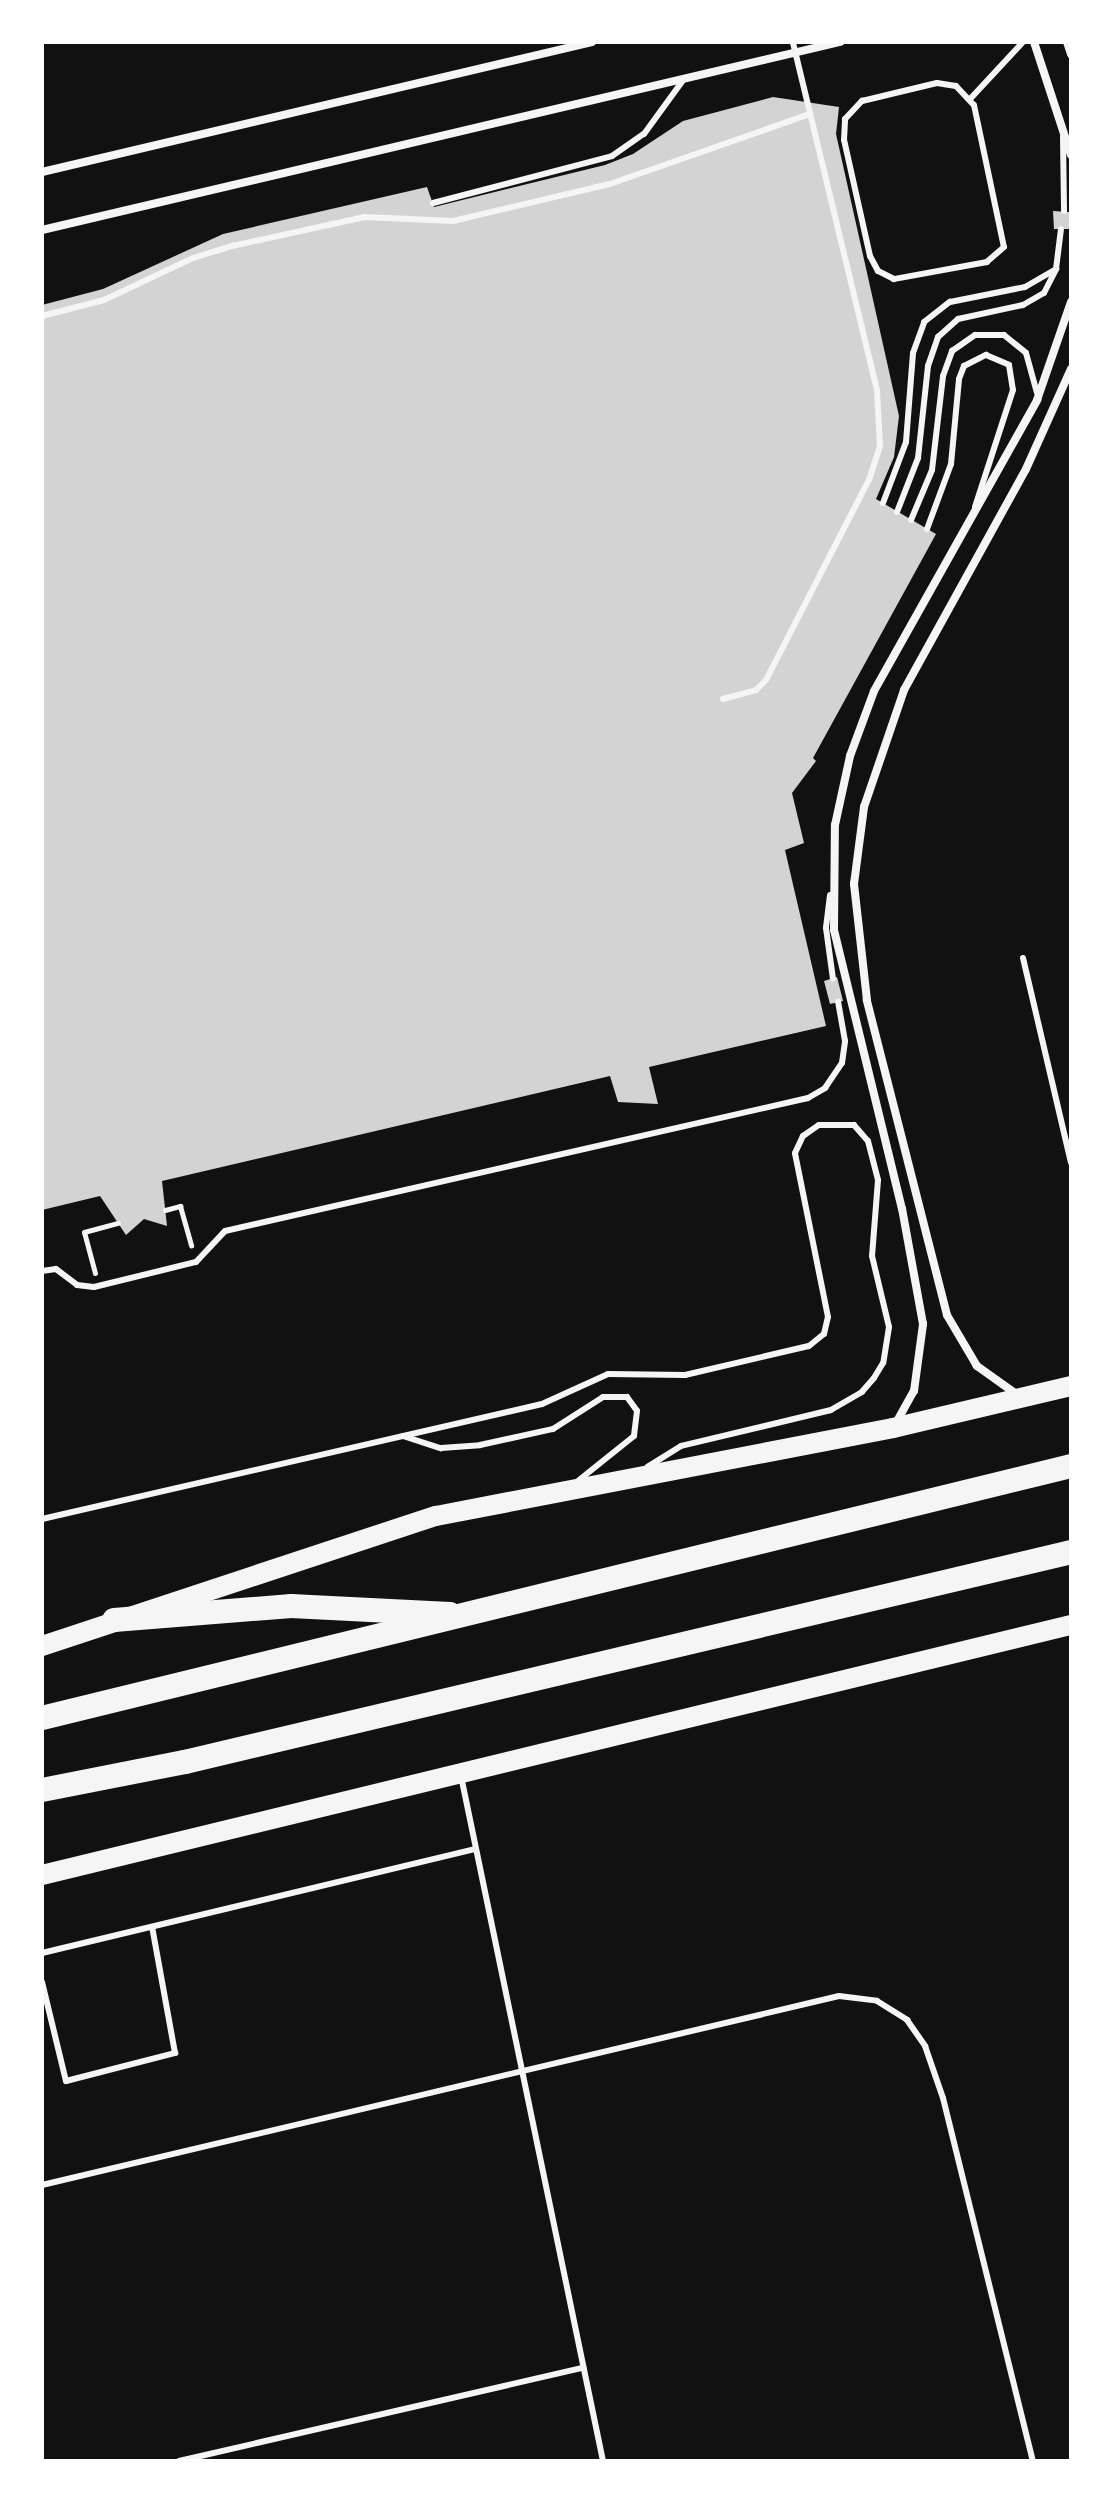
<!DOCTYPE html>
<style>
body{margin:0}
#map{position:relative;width:1113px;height:2503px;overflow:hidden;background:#111;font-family:Jost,sans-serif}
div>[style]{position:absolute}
.building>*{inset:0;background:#d3d3d3}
.path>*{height:5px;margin:-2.5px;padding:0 2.5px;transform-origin:2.5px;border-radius:2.5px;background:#f5f5f5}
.service>*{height:6px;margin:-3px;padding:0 3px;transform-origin:3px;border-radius:3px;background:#f5f5f5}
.minor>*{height:8px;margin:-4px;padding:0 4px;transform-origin:4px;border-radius:4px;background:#f5f5f5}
.primary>*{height:20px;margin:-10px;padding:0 10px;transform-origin:10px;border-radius:10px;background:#f5f5f5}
.motorway>*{height:24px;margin:-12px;padding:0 12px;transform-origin:12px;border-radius:12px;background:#f5f5f5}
span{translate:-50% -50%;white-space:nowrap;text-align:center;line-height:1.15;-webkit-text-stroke:8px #fff;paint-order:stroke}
.frame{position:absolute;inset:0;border:44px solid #fff;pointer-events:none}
</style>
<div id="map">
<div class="building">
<div style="clip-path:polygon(773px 97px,839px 107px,836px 134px,899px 416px,894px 457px,876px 499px,936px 534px,813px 758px,816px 761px,792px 793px,804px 843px,785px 850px,826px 1026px,649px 1067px,658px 1104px,618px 1102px,610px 1076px,162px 1181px,167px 1226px,144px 1219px,126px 1235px,100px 1196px,42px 1210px,42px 305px,103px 289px,223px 234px,427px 187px,434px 207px,605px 165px,633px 154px,683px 121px)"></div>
<div style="clip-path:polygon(1053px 211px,1069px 212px,1069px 229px,1054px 229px)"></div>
<div style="clip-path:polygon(837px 977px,843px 1001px,830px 1004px,824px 981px)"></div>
</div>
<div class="path">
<div style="left:165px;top:1210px;width:16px;rotate:-15deg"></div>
<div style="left:180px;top:1206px;width:41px;rotate:74.2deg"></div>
<div style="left:95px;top:1273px;width:42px;rotate:-105deg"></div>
<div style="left:84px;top:1232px;width:35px;rotate:-15deg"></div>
</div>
<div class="service">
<div style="left:937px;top:83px;width:19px;rotate:9deg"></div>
<div style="left:956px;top:86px;width:26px;rotate:47deg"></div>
<div style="left:974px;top:105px;width:145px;rotate:78.1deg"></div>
<div style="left:1004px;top:247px;width:23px;rotate:139deg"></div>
<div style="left:987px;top:262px;width:95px;rotate:169.6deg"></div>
<div style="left:894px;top:279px;width:18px;rotate:-153deg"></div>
<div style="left:878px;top:271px;width:17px;rotate:-118deg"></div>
<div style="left:870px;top:256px;width:119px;rotate:-102.6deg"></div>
<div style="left:844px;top:140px;width:21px;rotate:-87deg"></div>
<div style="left:845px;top:119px;width:25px;rotate:-47deg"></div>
<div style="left:862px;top:101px;width:77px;rotate:-13.5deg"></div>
<div style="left:971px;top:98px;width:76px;rotate:-47.1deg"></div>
<div style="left:1063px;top:137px;width:74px;rotate:89.2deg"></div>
<div style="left:433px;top:203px;width:185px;rotate:-14.7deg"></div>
<div style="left:612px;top:156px;width:39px;rotate:-35deg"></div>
<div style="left:644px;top:134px;width:68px;rotate:-54deg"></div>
<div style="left:42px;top:316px;width:64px;rotate:-14.5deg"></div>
<div style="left:104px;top:300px;width:98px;rotate:-25.3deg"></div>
<div style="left:193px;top:258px;width:41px;rotate:-17.1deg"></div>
<div style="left:232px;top:246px;width:136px;rotate:-12.3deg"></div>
<div style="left:365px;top:217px;width:88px;rotate:2.6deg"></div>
<div style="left:453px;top:221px;width:161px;rotate:-13.3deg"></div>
<div style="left:610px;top:184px;width:212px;rotate:-19.3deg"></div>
<div style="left:883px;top:503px;width:65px;rotate:-69.3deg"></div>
<div style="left:906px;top:442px;width:89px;rotate:-85.5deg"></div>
<div style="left:913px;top:353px;width:33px;rotate:-70deg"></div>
<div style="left:924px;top:322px;width:33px;rotate:-38deg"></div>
<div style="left:950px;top:302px;width:76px;rotate:-11.3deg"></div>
<div style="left:1025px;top:287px;width:36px;rotate:-30deg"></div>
<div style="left:897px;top:512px;width:58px;rotate:-68.7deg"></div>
<div style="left:918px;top:458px;width:93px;rotate:-83.8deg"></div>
<div style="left:928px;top:366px;width:31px;rotate:-71deg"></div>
<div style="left:938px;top:337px;width:27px;rotate:-42deg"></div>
<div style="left:958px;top:319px;width:66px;rotate:-12.2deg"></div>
<div style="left:1023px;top:305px;width:24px;rotate:-30deg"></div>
<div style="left:1044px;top:293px;width:27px;rotate:-63deg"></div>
<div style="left:1056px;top:269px;width:40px;rotate:-82.9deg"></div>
<div style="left:911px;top:520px;width:54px;rotate:-67.2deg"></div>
<div style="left:932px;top:470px;width:95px;rotate:-83.3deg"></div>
<div style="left:943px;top:376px;width:27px;rotate:-70deg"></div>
<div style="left:952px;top:351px;width:28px;rotate:-35deg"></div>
<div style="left:975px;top:335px;width:29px"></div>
<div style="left:1004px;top:335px;width:28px;rotate:39deg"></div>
<div style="left:1026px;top:353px;width:41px;rotate:74.6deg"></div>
<div style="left:927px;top:529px;width:69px;rotate:-69.7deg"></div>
<div style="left:951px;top:464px;width:85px;rotate:-84.6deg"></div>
<div style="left:959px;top:379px;width:14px;rotate:-69deg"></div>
<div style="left:964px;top:366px;width:25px;rotate:-27deg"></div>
<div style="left:986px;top:355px;width:25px;rotate:23deg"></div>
<div style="left:1009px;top:365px;width:25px;rotate:81deg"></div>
<div style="left:1013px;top:390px;width:123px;rotate:108deg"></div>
<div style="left:723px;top:699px;width:34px;rotate:-15deg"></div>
<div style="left:756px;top:690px;width:14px;rotate:-45deg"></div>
<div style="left:766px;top:680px;width:225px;rotate:-62.8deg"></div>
<div style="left:869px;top:480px;width:36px;rotate:-72deg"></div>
<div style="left:880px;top:446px;width:56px;rotate:-93.1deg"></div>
<div style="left:877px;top:390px;width:358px;rotate:-103.6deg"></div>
<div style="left:830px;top:895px;width:33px;rotate:97deg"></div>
<div style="left:826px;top:928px;width:51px;rotate:82.2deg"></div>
<div style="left:1023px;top:958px;width:210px;rotate:76.8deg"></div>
<div style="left:42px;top:1271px;width:14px;rotate:-8deg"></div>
<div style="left:56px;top:1269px;width:26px;rotate:37deg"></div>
<div style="left:77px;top:1285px;width:17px;rotate:7deg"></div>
<div style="left:94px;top:1287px;width:105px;rotate:-13.8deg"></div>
<div style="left:196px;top:1262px;width:42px;rotate:-46.9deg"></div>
<div style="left:225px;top:1231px;width:598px;rotate:-12.85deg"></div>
<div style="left:808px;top:1098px;width:20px;rotate:-30deg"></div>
<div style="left:825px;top:1088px;width:30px;rotate:-56deg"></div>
<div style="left:842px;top:1063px;width:22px;rotate:-82deg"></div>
<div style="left:845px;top:1041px;width:40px;rotate:-100deg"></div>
<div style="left:403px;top:1436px;width:40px;rotate:18deg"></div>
<div style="left:441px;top:1448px;width:39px;rotate:-4deg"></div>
<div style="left:480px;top:1445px;width:75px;rotate:-12.4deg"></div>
<div style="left:553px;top:1429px;width:59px;rotate:-32.6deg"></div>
<div style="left:603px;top:1397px;width:24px"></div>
<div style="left:627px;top:1397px;width:17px;rotate:54deg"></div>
<div style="left:637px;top:1411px;width:25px;rotate:97deg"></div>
<div style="left:634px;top:1436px;width:70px;rotate:141.3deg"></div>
<div style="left:42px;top:1519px;width:513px;rotate:-12.95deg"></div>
<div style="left:542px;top:1404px;width:72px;rotate:-24.4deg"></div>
<div style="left:608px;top:1374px;width:77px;rotate:0.7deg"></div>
<div style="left:685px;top:1375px;width:127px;rotate:-13.2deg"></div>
<div style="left:809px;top:1346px;width:19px;rotate:-39deg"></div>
<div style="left:824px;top:1334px;width:17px;rotate:-77deg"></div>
<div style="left:828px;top:1317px;width:167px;rotate:-101.4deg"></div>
<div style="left:795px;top:1153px;width:19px;rotate:-65deg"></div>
<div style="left:803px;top:1136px;width:19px;rotate:-35deg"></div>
<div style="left:819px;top:1125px;width:35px"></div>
<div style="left:854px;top:1125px;width:21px;rotate:49deg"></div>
<div style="left:868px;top:1141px;width:40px;rotate:75.6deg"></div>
<div style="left:878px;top:1180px;width:76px;rotate:94.5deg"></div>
<div style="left:872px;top:1256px;width:73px;rotate:76.5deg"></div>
<div style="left:889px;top:1327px;width:36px;rotate:99deg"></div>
<div style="left:883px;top:1363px;width:17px;rotate:121deg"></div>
<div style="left:874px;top:1378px;width:18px;rotate:131deg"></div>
<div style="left:862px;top:1392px;width:36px;rotate:150deg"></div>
<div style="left:831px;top:1410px;width:154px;rotate:166.5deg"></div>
<div style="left:681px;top:1446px;width:39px;rotate:148deg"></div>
<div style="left:461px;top:1776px;width:700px;rotate:78.29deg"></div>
<div style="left:42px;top:1953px;width:446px;rotate:-13.5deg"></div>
<div style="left:42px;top:1982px;width:102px;rotate:76.4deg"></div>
<div style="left:66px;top:2081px;width:113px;rotate:-14.4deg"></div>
<div style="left:175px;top:2053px;width:128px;rotate:-100.3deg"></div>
<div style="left:42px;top:2185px;width:819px;rotate:-13.34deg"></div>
<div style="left:839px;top:1996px;width:38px;rotate:7deg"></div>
<div style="left:877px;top:2001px;width:36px;rotate:32deg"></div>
<div style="left:907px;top:2020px;width:32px;rotate:55deg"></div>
<div style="left:925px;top:2046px;width:55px;rotate:70.9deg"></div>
<div style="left:943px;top:2098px;width:374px;rotate:76.1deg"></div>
<div style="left:179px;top:2461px;width:415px;rotate:-13deg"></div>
</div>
<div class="minor">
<div style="left:1034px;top:42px;width:119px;rotate:71.9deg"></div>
<div style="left:1067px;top:42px;width:13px;rotate:72deg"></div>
<div style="left:42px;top:172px;width:565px;rotate:-13.3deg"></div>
<div style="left:42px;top:230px;width:820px;rotate:-13.26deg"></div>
<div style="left:1019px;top:1396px;width:52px;rotate:-144.5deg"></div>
<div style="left:977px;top:1366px;width:59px;rotate:-120.5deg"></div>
<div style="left:947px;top:1315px;width:325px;rotate:-104.3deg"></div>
<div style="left:867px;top:1000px;width:117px;rotate:-96.4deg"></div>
<div style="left:854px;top:884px;width:78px;rotate:-82.6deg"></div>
<div style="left:864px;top:807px;width:124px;rotate:-71.1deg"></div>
<div style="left:904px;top:690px;width:252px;rotate:-61.1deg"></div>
<div style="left:1026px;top:469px;width:110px;rotate:-65.8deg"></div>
<div style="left:896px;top:1423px;width:37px;rotate:-61deg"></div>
<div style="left:914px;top:1391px;width:68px;rotate:-82.3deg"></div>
<div style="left:923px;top:1324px;width:117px;rotate:-100.3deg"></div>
<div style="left:902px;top:1209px;width:287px;rotate:-103.7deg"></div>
<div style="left:834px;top:930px;width:105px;rotate:-89.5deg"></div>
<div style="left:835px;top:825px;width:71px;rotate:-77.7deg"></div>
<div style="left:850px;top:756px;width:69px;rotate:-69.7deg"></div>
<div style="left:874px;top:691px;width:334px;rotate:-60.7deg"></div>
<div style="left:1037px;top:400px;width:104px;rotate:-70.9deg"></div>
</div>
<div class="primary">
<div style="left:42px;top:1646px;width:415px;rotate:-18.3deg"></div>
<div style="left:436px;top:1516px;width:465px;rotate:-10.9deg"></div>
<div style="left:893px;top:1428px;width:183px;rotate:-13.3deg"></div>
<div style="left:42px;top:1875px;width:1059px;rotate:-13.66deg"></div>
</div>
<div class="motorway">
<div style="left:114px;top:1620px;width:178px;rotate:-4.5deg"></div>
<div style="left:291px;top:1606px;width:159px;rotate:2.9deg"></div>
<div style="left:42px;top:1718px;width:1059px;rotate:-13.76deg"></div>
<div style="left:42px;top:1790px;width:146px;rotate:-11.1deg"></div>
<div style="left:185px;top:1762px;width:911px;rotate:-13.33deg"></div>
</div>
<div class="frame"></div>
</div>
